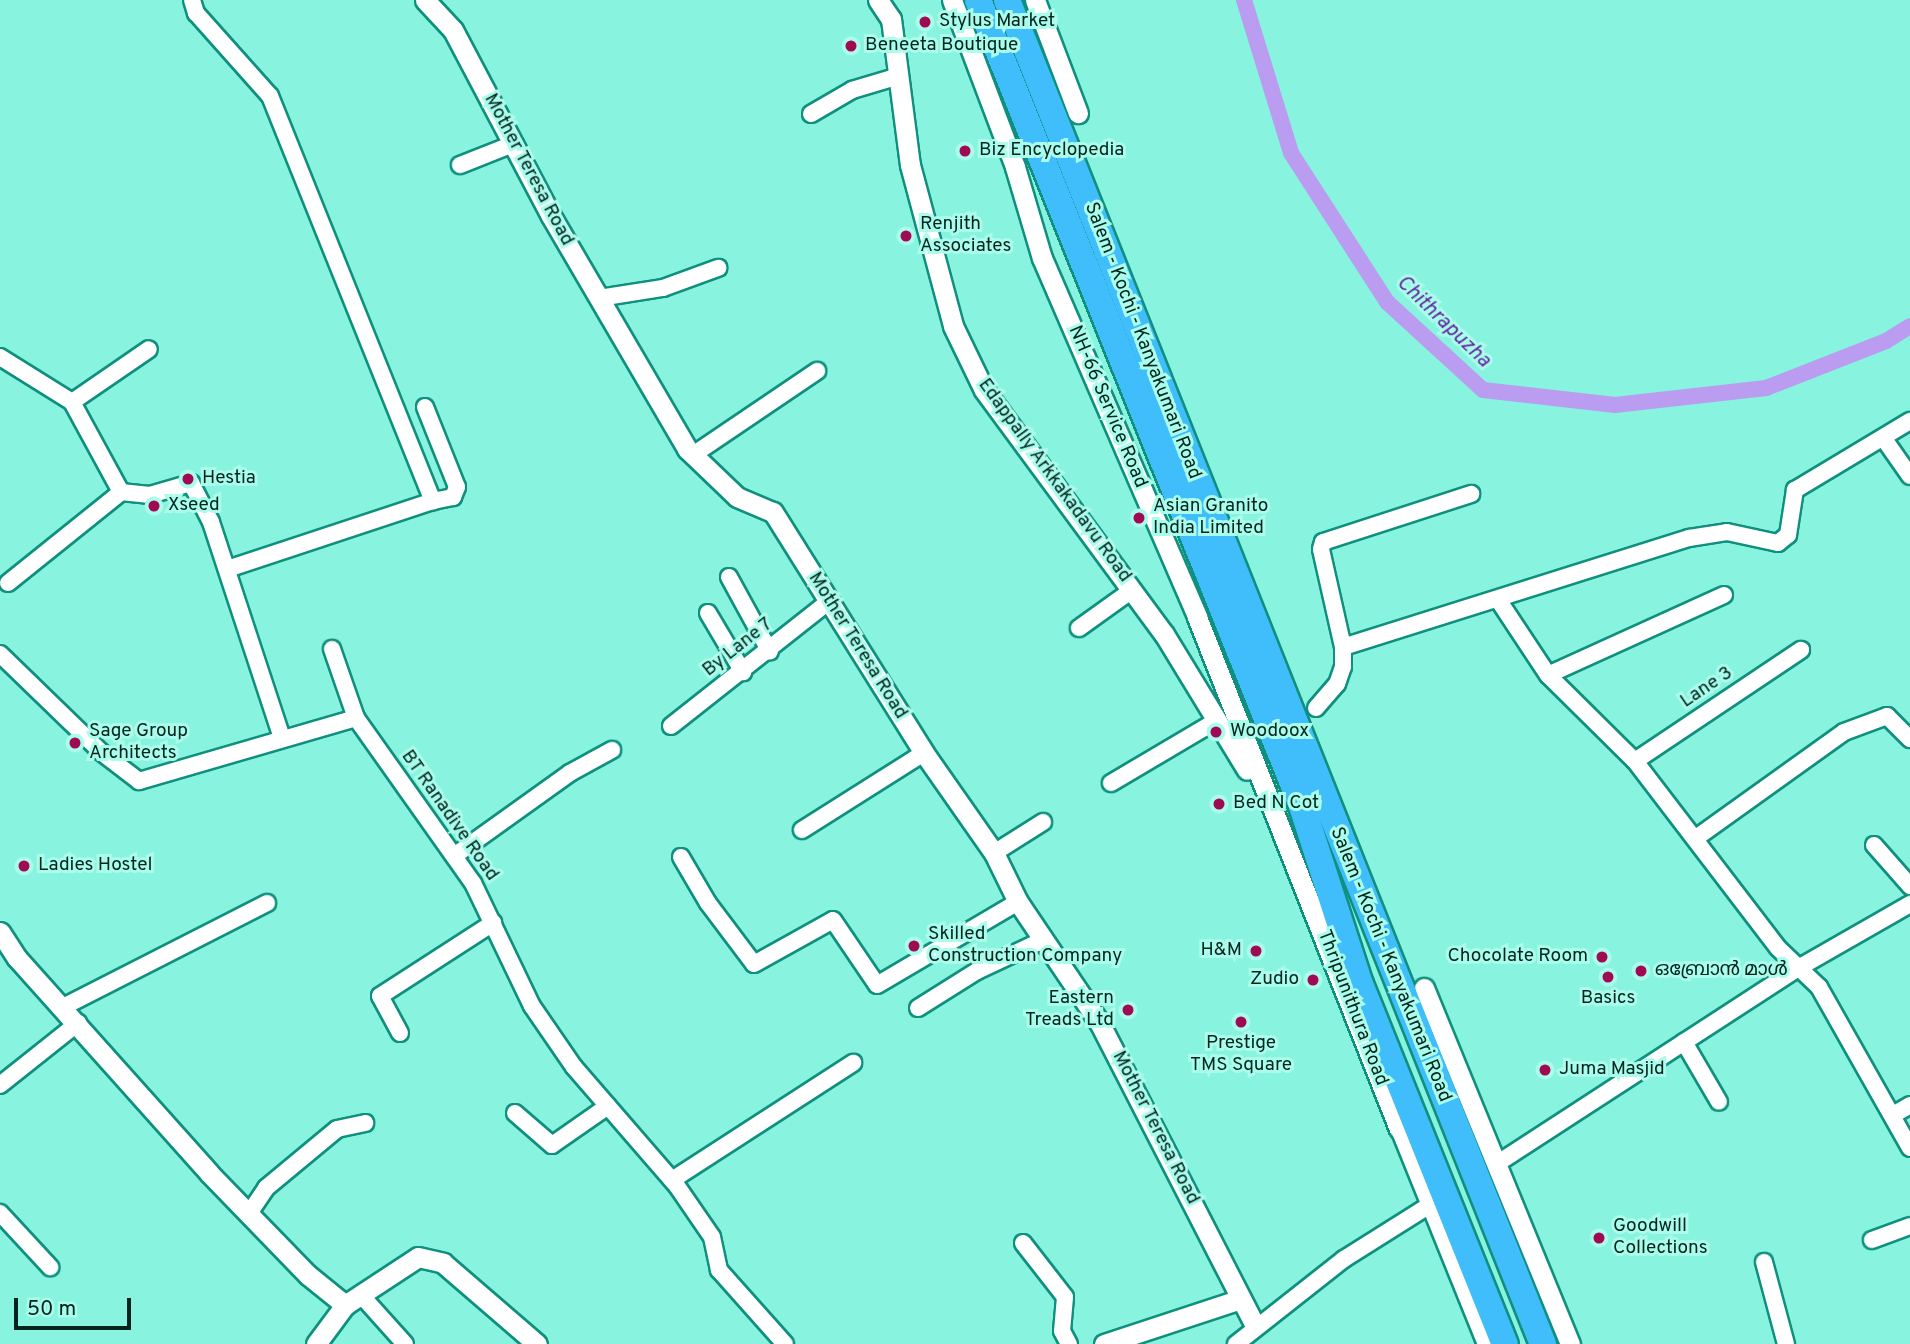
<!DOCTYPE html>
<meta charset="utf-8">
<style>
body{margin:0}
#map{position:relative;width:1910px;height:1344px;overflow:hidden;background:#88f3de;font-family:Overpass,"Noto Sans Malayalam",sans-serif}
div>[style]{position:absolute}
.canal>*{height:16px;margin:-8px;padding:0 8px;transform-origin:8px;border-radius:8px;background:#ba9cf0}
.roads{filter:drop-shadow(2px 0 #0f907f) drop-shadow(-2px 0 #0f907f) drop-shadow(0 2px #0f907f) drop-shadow(0 -2px #0f907f)}
.minor>*{height:16px;margin:-8px;padding:0 8px;transform-origin:8px;border-radius:8px;background:#fff}
.tertiary>*{height:19px;margin:-9.5px;padding:0 9.5px;transform-origin:9.5px;border-radius:9.5px;background:#fff}
.trunk>*{height:26px;margin:-13px;padding:0 13px;transform-origin:13px;border-radius:13px;background:#40befc}
.dots>*{width:19px;height:19px;translate:-50% -50%;box-sizing:border-box;border:4px solid #aafceb;border-radius:50%}
span{translate:-50% -50%;white-space:nowrap;text-align:center;line-height:1.15;-webkit-text-stroke:6px #aafceb;paint-order:stroke}
.poi-label{font-size:19px;color:#01241f}
.left{translate:0 -50%;text-align:left}
.right{translate:-100% -50%;text-align:right}
.street-label{font-size:19px;color:#01241f}
.water-label{font-size:21px;color:#6128a0;font-style:italic}
.scale{position:absolute;left:14px;top:1298px;width:117px;height:32px;box-sizing:border-box;border:4px solid #01241f;border-top:0;padding-left:9px;font-size:21px;line-height:24px;white-space:nowrap;color:#01241f;-webkit-text-stroke:5px #aafceb;paint-order:stroke}
</style>
<div id="map">
<div class="canal">
<div style="left:1244px;top:0;width:160px;rotate:72.9deg"></div>
<div style="left:1291px;top:153px;width:177px;rotate:57.2deg"></div>
<div style="left:1387px;top:302px;width:130px;rotate:42.5deg"></div>
<div style="left:1483px;top:390px;width:133px;rotate:6.5deg"></div>
<div style="left:1615px;top:405px;width:152px;rotate:-6.4deg"></div>
<div style="left:1766px;top:388px;width:129px;rotate:-21.4deg"></div>
<div style="left:1886px;top:341px;width:28px;rotate:-32deg"></div>
</div>
<div class="roads">
<div class="minor">
<div style="left:192px;top:0;width:14px;rotate:73deg"></div>
<div style="left:196px;top:13px;width:111px;rotate:48.3deg"></div>
<div style="left:270px;top:96px;width:437px;rotate:68.1deg"></div>
<div style="left:433px;top:501px;width:217px;rotate:161.7deg"></div>
<div style="left:811px;top:114px;width:48px;rotate:-30.3deg"></div>
<div style="left:852px;top:90px;width:49px;rotate:-16.6deg"></div>
<div style="left:460px;top:165px;width:57px;rotate:-21.6deg"></div>
<div style="left:599px;top:298px;width:65px;rotate:-8.9deg"></div>
<div style="left:663px;top:288px;width:59px;rotate:-20deg"></div>
<div style="left:0;top:357px;width:85px;rotate:32deg"></div>
<div style="left:72px;top:402px;width:102px;rotate:61.4deg"></div>
<div style="left:121px;top:492px;width:29px;rotate:6deg"></div>
<div style="left:150px;top:495px;width:43px;rotate:-16.3deg"></div>
<div style="left:191px;top:483px;width:44px;rotate:62.9deg"></div>
<div style="left:211px;top:522px;width:227px;rotate:71.8deg"></div>
<div style="left:72px;top:402px;width:93px;rotate:-34.5deg"></div>
<div style="left:425px;top:407px;width:86px;rotate:68.2deg"></div>
<div style="left:457px;top:487px;width:11px;rotate:112deg"></div>
<div style="left:453px;top:497px;width:20px;rotate:169deg"></div>
<div style="left:1884px;top:439px;width:45px;rotate:54.9deg"></div>
<div style="left:693px;top:455px;width:150px;rotate:-34.1deg"></div>
<div style="left:729px;top:577px;width:85px;rotate:61.3deg"></div>
<div style="left:8px;top:583px;width:145px;rotate:-38.8deg"></div>
<div style="left:1724px;top:595px;width:193px;rotate:155.6deg"></div>
<div style="left:1548px;top:675px;width:122px;rotate:44.7deg"></div>
<div style="left:1635px;top:761px;width:235px;rotate:52.6deg"></div>
<div style="left:1778px;top:948px;width:57px;rotate:43.6deg"></div>
<div style="left:1819px;top:987px;width:185px;rotate:60.5deg"></div>
<div style="left:1499px;top:601px;width:89px;rotate:56.5deg"></div>
<div style="left:708px;top:613px;width:69px;rotate:59.3deg"></div>
<div style="left:1079px;top:628px;width:65px;rotate:-35.6deg"></div>
<div style="left:1343px;top:647px;width:363px;rotate:-17.5deg"></div>
<div style="left:1689px;top:538px;width:38px;rotate:-9deg"></div>
<div style="left:1727px;top:532px;width:52px;rotate:12.2deg"></div>
<div style="left:1778px;top:543px;width:13px;rotate:-39deg"></div>
<div style="left:1788px;top:535px;width:46px;rotate:-81.2deg"></div>
<div style="left:1795px;top:490px;width:134px;rotate:-31deg"></div>
<div style="left:332px;top:649px;width:73px;rotate:70.8deg"></div>
<div style="left:0;top:654px;width:141px;rotate:44.1deg"></div>
<div style="left:101px;top:752px;width:48px;rotate:37.3deg"></div>
<div style="left:139px;top:781px;width:226px;rotate:-16.2deg"></div>
<div style="left:356px;top:718px;width:202px;rotate:54.7deg"></div>
<div style="left:473px;top:883px;width:136px;rotate:64.4deg"></div>
<div style="left:532px;top:1006px;width:74px;rotate:55.5deg"></div>
<div style="left:574px;top:1067px;width:157px;rotate:49.1deg"></div>
<div style="left:677px;top:1186px;width:62px;rotate:55.5deg"></div>
<div style="left:712px;top:1237px;width:34px;rotate:78deg"></div>
<div style="left:719px;top:1270px;width:99px;rotate:48.3deg"></div>
<div style="left:1316px;top:708px;width:32px;rotate:-49deg"></div>
<div style="left:1337px;top:684px;width:18px;rotate:-71deg"></div>
<div style="left:1343px;top:667px;width:20px;rotate:-90deg"></div>
<div style="left:1343px;top:647px;width:100px;rotate:-102.7deg"></div>
<div style="left:1321px;top:549px;width:7px;rotate:-74deg"></div>
<div style="left:1323px;top:542px;width:156px;rotate:-18deg"></div>
<div style="left:671px;top:726px;width:201px;rotate:-38.3deg"></div>
<div style="left:1635px;top:761px;width:200px;rotate:-33.8deg"></div>
<div style="left:1111px;top:783px;width:122px;rotate:-30.6deg"></div>
<div style="left:802px;top:830px;width:144px;rotate:-32.3deg"></div>
<div style="left:1696px;top:838px;width:182px;rotate:-35.6deg"></div>
<div style="left:1844px;top:732px;width:46px;rotate:-20.4deg"></div>
<div style="left:1887px;top:716px;width:33px;rotate:45deg"></div>
<div style="left:1874px;top:845px;width:55px;rotate:48.7deg"></div>
<div style="left:994px;top:853px;width:58px;rotate:-32.3deg"></div>
<div style="left:454px;top:856px;width:143px;rotate:-35.6deg"></div>
<div style="left:570px;top:773px;width:48px;rotate:-28.7deg"></div>
<div style="left:681px;top:857px;width:53px;rotate:59.6deg"></div>
<div style="left:708px;top:903px;width:76px;rotate:53deg"></div>
<div style="left:754px;top:964px;width:90px;rotate:-29.1deg"></div>
<div style="left:833px;top:920px;width:78px;rotate:55.9deg"></div>
<div style="left:877px;top:985px;width:164px;rotate:-30.5deg"></div>
<div style="left:63px;top:1007px;width:229px;rotate:-27deg"></div>
<div style="left:918px;top:1008px;width:70px;rotate:-32.1deg"></div>
<div style="left:977px;top:971px;width:73px;rotate:-25.2deg"></div>
<div style="left:400px;top:1033px;width:42px;rotate:-118.4deg"></div>
<div style="left:380px;top:996px;width:135px;rotate:-32.9deg"></div>
<div style="left:1684px;top:1042px;width:69px;rotate:59.7deg"></div>
<div style="left:0;top:1085px;width:100px;rotate:-38.5deg"></div>
<div style="left:515px;top:1113px;width:49px;rotate:40.9deg"></div>
<div style="left:552px;top:1145px;width:68px;rotate:-34.9deg"></div>
<div style="left:1893px;top:1115px;width:20px;rotate:-30deg"></div>
<div style="left:1399px;top:1129px;width:232px;rotate:68deg"></div>
<div style="left:1498px;top:1163px;width:360px;rotate:-33deg"></div>
<div style="left:1800px;top:967px;width:127px;rotate:-29.8deg"></div>
<div style="left:672px;top:1180px;width:216px;rotate:-32.9deg"></div>
<div style="left:250px;top:1212px;width:29px;rotate:-56deg"></div>
<div style="left:266px;top:1188px;width:92px;rotate:-39.7deg"></div>
<div style="left:337px;top:1129px;width:29px;rotate:-12deg"></div>
<div style="left:0;top:1213px;width:74px;rotate:47.2deg"></div>
<div style="left:1872px;top:1240px;width:40px;rotate:-20.2deg"></div>
<div style="left:1023px;top:1243px;width:68px;rotate:52.1deg"></div>
<div style="left:1065px;top:1297px;width:34px;rotate:95deg"></div>
<div style="left:1062px;top:1331px;width:15px;rotate:62deg"></div>
<div style="left:1764px;top:1262px;width:85px;rotate:75deg"></div>
<div style="left:361px;top:1295px;width:66px;rotate:48.1deg"></div>
<div style="left:1236px;top:1344px;width:137px;rotate:-38.2deg"></div>
<div style="left:1344px;top:1259px;width:99px;rotate:-32.2deg"></div>
</div>
<div class="tertiary">
<div style="left:425px;top:0;width:41px;rotate:47deg"></div>
<div style="left:453px;top:30px;width:210px;rotate:62.2deg"></div>
<div style="left:551px;top:216px;width:270px;rotate:59.7deg"></div>
<div style="left:687px;top:449px;width:69px;rotate:43.8deg"></div>
<div style="left:737px;top:497px;width:39px;rotate:23deg"></div>
<div style="left:773px;top:512px;width:284px;rotate:57.9deg"></div>
<div style="left:924px;top:753px;width:122px;rotate:55deg"></div>
<div style="left:994px;top:853px;width:55px;rotate:63.9deg"></div>
<div style="left:1018px;top:902px;width:145px;rotate:56deg"></div>
<div style="left:1099px;top:1022px;width:341px;rotate:62.8deg"></div>
<div style="left:878px;top:0;width:23px;rotate:56deg"></div>
<div style="left:891px;top:19px;width:147px;rotate:82.6deg"></div>
<div style="left:910px;top:165px;width:167px;rotate:75deg"></div>
<div style="left:953px;top:326px;width:71px;rotate:64.2deg"></div>
<div style="left:984px;top:390px;width:303px;rotate:53.6deg"></div>
<div style="left:1164px;top:634px;width:159px;rotate:58.6deg"></div>
<div style="left:952px;top:0;width:178px;rotate:69.3deg"></div>
<div style="left:1015px;top:167px;width:95px;rotate:73.5deg"></div>
<div style="left:1042px;top:258px;width:391px;rotate:66.6deg"></div>
<div style="left:1197px;top:617px;width:550px;rotate:68.47deg"></div>
<div style="left:1035px;top:0;width:121px;rotate:69.2deg"></div>
<div style="left:0;top:932px;width:31px;rotate:57deg"></div>
<div style="left:17px;top:958px;width:288px;rotate:48.2deg"></div>
<div style="left:209px;top:1173px;width:142px;rotate:45.9deg"></div>
<div style="left:308px;top:1275px;width:48px;rotate:39deg"></div>
<div style="left:1424px;top:988px;width:385px;rotate:67.7deg"></div>
<div style="left:316px;top:1344px;width:49px;rotate:-53.4deg"></div>
<div style="left:345px;top:1305px;width:87px;rotate:-33.3deg"></div>
<div style="left:418px;top:1257px;width:26px;rotate:13deg"></div>
<div style="left:443px;top:1263px;width:124px;rotate:40.8deg"></div>
<div style="left:1104px;top:1344px;width:144px;rotate:-18.2deg"></div>
</div>
<div class="trunk">
<div style="left:978px;top:0;width:869px;rotate:68.1deg"></div>
<div style="left:1302px;top:806px;width:187px;rotate:72deg"></div>
<div style="left:1360px;top:984px;width:388px;rotate:68.1deg"></div>
<div style="left:1007px;top:0;width:1447px;rotate:68.26deg"></div>
</div>
</div>
<div class="dots">
<div style="left:925px;top:22px;background:#9f0a53"></div>
<div style="left:851px;top:46px;background:#9f0a53"></div>
<div style="left:965px;top:151px;background:#9f0a53"></div>
<div style="left:906px;top:236px;background:#9f0a53"></div>
<div style="left:188px;top:479px;background:#9f0a53"></div>
<div style="left:154px;top:506px;background:#9f0a53"></div>
<div style="left:1139px;top:518px;background:#9f0a53"></div>
<div style="left:1216px;top:732px;background:#9f0a53"></div>
<div style="left:75px;top:743px;background:#9f0a53"></div>
<div style="left:1219px;top:804px;background:#9f0a53"></div>
<div style="left:24px;top:866px;background:#9f0a53"></div>
<div style="left:914px;top:946px;background:#9f0a53"></div>
<div style="left:1256px;top:951px;background:#9f0a53"></div>
<div style="left:1602px;top:957px;background:#9f0a53"></div>
<div style="left:1641px;top:971px;background:#9f0a53"></div>
<div style="left:1608px;top:977px;background:#9f0a53"></div>
<div style="left:1313px;top:980px;background:#9f0a53"></div>
<div style="left:1128px;top:1010px;background:#9f0a53"></div>
<div style="left:1241px;top:1022px;background:#9f0a53"></div>
<div style="left:1545px;top:1070px;background:#9f0a53"></div>
<div style="left:1599px;top:1238px;background:#9f0a53"></div>
</div>
<div class="poi-label">
<span class="left" style="left:939px;top:22px">Stylus Market</span>
<span class="left" style="left:865px;top:46px">Beneeta Boutique</span>
<span class="left" style="left:979px;top:151px">Biz Encyclopedia</span>
<span class="left" style="left:920px;top:236px">Renjith<br>Associates</span>
<span class="left" style="left:202px;top:479px">Hestia</span>
<span class="left" style="left:168px;top:506px">Xseed</span>
<span class="left" style="left:1153px;top:518px">Asian Granito<br>India Limited</span>
<span class="left" style="left:89px;top:743px">Sage Group<br>Architects</span>
<span class="left" style="left:1230px;top:732px">Woodoox</span>
<span class="left" style="left:1233px;top:804px">Bed N Cot</span>
<span class="left" style="left:38px;top:866px">Ladies Hostel</span>
<span class="left" style="left:928px;top:946px">Skilled<br>Construction Company</span>
<span class="right" style="left:1242px;top:951px">H&amp;M</span>
<span class="right" style="left:1588px;top:957px">Chocolate Room</span>
<span class="left" style="left:1655px;top:971px">ഒബ്രോൻ മാൾ</span>
<span class="right" style="left:1299px;top:980px">Zudio</span>
<span class="right" style="left:1114px;top:1010px">Eastern<br>Treads Ltd</span>
<span style="left:1608px;top:999px">Basics</span>
<span style="left:1241px;top:1055px">Prestige<br>TMS Square</span>
<span class="left" style="left:1559px;top:1070px">Juma Masjid</span>
<span class="left" style="left:1613px;top:1238px">Goodwill<br>Collections</span>
</div>
<div class="street-label">
<span style="left:528px;top:170px;rotate:62deg">Mother Teresa Road</span>
<span style="left:1142px;top:341px;rotate:69deg">Salem - Kochi - Kanyakumari Road</span>
<span style="left:1107px;top:407px;rotate:67deg">NH-66 Service Road</span>
<span style="left:1054px;top:481px;rotate:54deg">Edappally Arkkakadavu Road</span>
<span style="left:857px;top:646px;rotate:58deg">Mother Teresa Road</span>
<span style="left:738px;top:648px;rotate:-38deg">By Lane 7</span>
<span style="left:1707px;top:688px;rotate:-34deg">Lane 3</span>
<span style="left:449px;top:816px;rotate:55deg">BT Ranadive Road</span>
<span style="left:1390px;top:965px;rotate:68deg">Salem - Kochi - Kanyakumari Road</span>
<span style="left:1352px;top:1008px;rotate:69deg">Thripunithura Road</span>
<span style="left:1155px;top:1128px;rotate:63deg">Mother Teresa Road</span>
</div>
<div class="water-label">
<span style="left:1443px;top:322px;rotate:44deg">Chithrapuzha</span>
</div>
<div class="scale">50 m</div>
</div>
